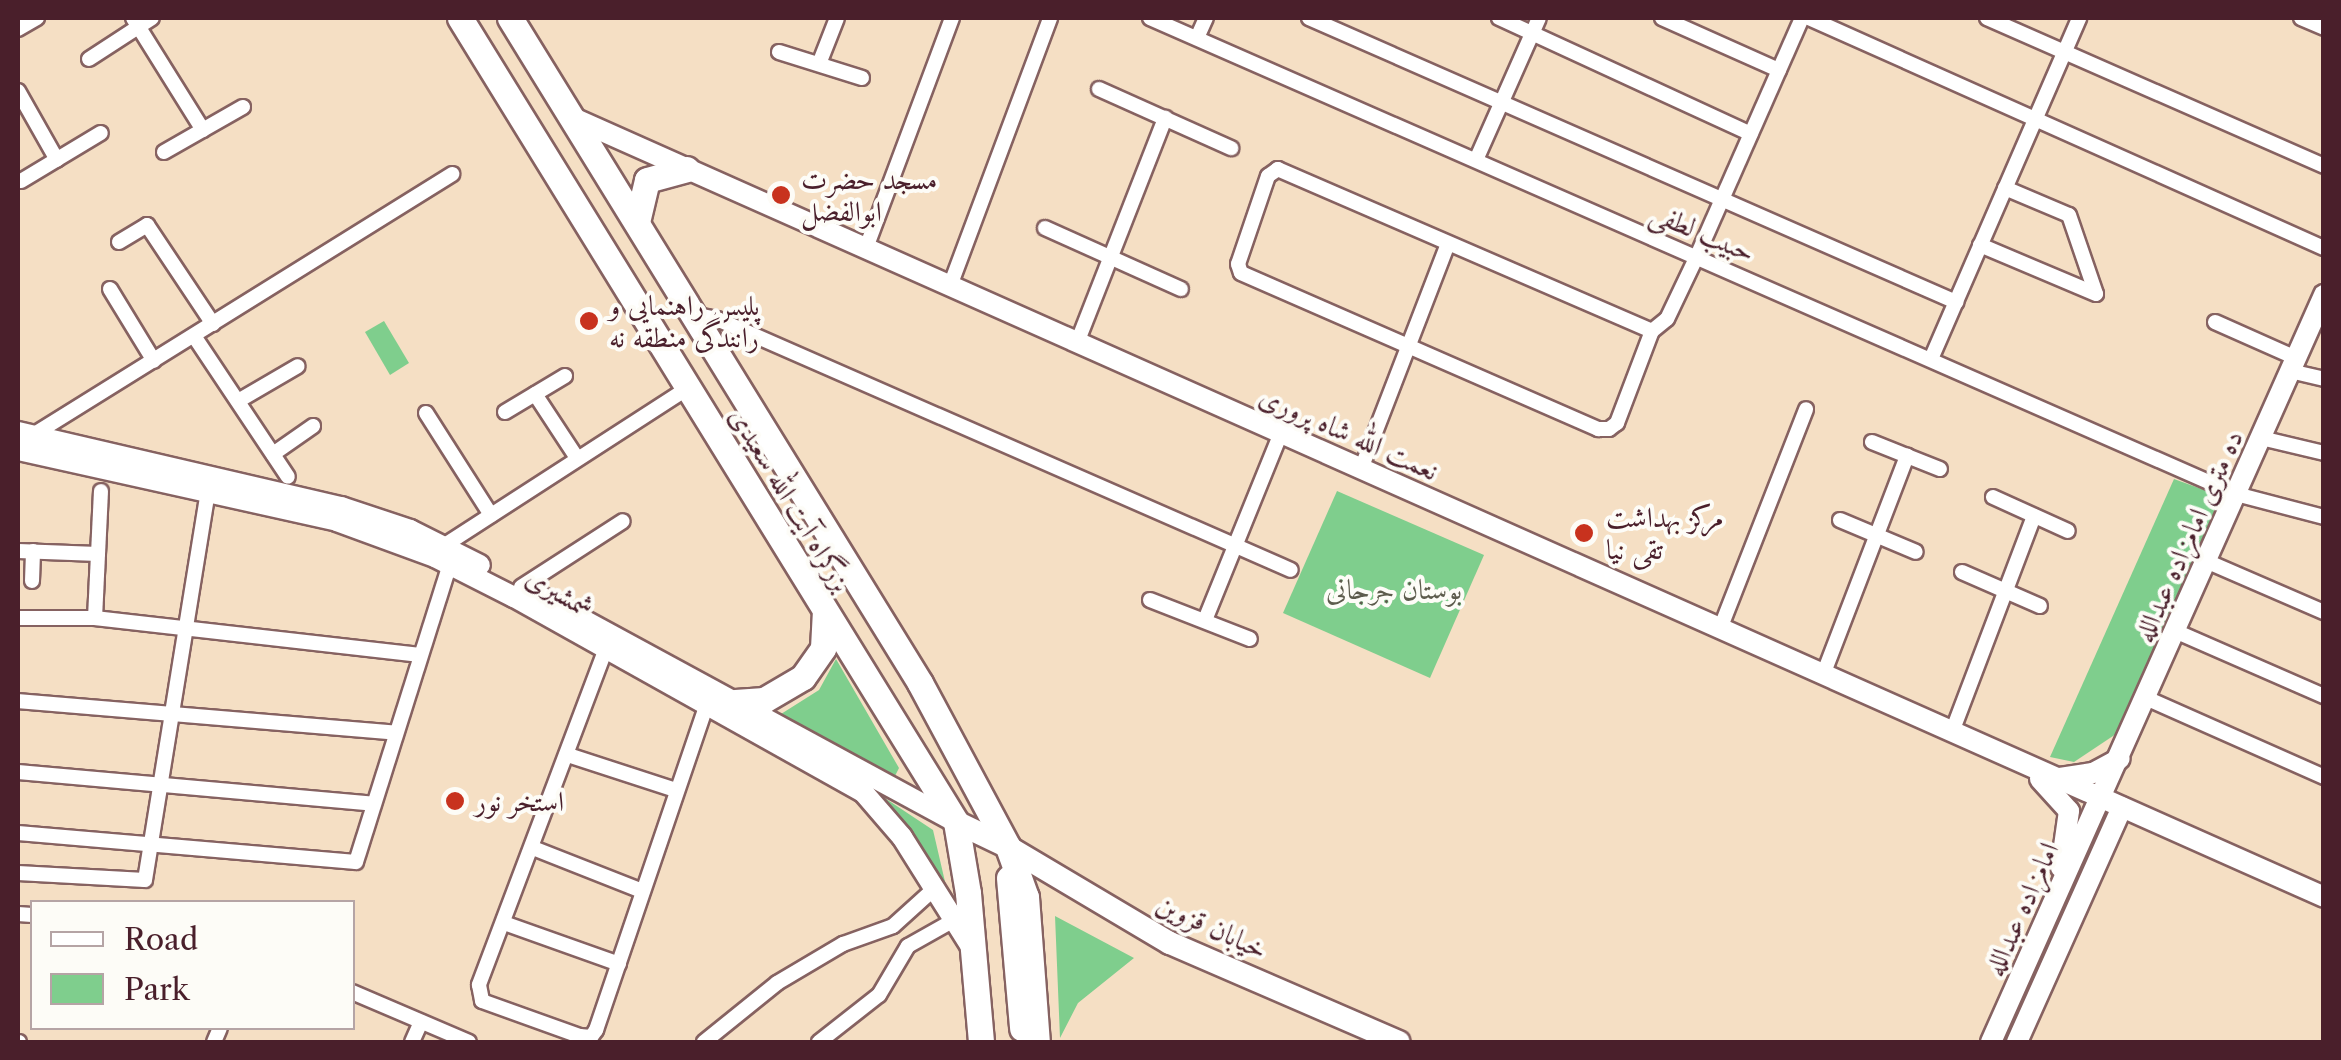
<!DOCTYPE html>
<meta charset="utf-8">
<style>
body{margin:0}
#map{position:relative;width:2341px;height:1060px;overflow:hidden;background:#f5dfc4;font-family:"Libre Caslon Text",Amiri,serif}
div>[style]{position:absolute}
.green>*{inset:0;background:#7fce8d}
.roads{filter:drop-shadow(2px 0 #866261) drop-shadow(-2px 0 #866261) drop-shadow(0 2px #866261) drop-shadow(0 -2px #866261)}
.minor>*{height:14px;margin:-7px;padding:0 7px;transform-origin:7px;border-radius:7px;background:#fff}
.secondary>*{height:20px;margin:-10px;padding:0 10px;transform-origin:10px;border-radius:10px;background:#fff}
.primary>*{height:22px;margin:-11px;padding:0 11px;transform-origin:11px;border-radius:11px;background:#fff}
.trunk>*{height:25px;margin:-12.5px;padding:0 12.5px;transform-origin:12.5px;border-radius:12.5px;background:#fff}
.dots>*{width:28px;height:28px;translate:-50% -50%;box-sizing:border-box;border:5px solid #fdfcf7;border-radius:50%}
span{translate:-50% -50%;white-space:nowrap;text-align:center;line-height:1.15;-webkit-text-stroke:8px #fdfcf7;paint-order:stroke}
.poi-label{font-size:28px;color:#4a1f2b}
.left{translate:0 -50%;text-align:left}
.street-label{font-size:28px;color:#4a1f2b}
.park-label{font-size:28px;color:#5d5c4d}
.frame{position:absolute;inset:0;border:20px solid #4a1f2b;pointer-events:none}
.legend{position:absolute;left:30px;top:900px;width:325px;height:130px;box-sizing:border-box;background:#fdfcf7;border:2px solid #b5a4a5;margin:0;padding:12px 18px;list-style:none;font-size:30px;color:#4a1f2b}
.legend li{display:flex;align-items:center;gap:20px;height:50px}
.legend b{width:50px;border:2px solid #b5a4a5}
</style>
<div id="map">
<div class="green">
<div style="clip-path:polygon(384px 321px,409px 363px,390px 375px,365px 332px)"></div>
<div style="clip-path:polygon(2174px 479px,2221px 496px,2116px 734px,2074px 762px,2050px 757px)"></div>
<div style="clip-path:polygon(1337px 491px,1484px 555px,1430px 678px,1283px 613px)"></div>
<div style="clip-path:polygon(836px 659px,899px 768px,895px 776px,781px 714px,819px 690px)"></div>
<div style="clip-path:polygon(859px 781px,933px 830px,946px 886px,912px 837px)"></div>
<div style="clip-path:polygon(1055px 916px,1134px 958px,1078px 1003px,1060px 1038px)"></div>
</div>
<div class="roads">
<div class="minor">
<div style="left:133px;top:18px;width:132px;rotate:58deg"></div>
<div style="left:1150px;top:18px;width:1186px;rotate:23.67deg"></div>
<div style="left:2236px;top:494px;width:91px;rotate:14.6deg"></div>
<div style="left:1309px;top:18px;width:707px;rotate:23.7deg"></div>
<div style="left:1499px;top:18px;width:277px;rotate:24.7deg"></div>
<div style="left:1662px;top:18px;width:128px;rotate:24deg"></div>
<div style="left:1809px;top:18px;width:564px;rotate:24.07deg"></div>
<div style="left:1987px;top:18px;width:368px;rotate:23.7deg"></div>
<div style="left:2301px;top:18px;width:25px;rotate:23deg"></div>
<div style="left:18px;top:29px;width:22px;rotate:-30deg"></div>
<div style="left:1197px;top:38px;width:22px;rotate:-66deg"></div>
<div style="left:779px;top:52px;width:87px;rotate:17.4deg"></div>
<div style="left:89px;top:59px;width:75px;rotate:-33.1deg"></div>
<div style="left:819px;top:64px;width:49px;rotate:-68.6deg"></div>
<div style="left:1099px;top:89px;width:145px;rotate:24.1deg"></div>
<div style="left:18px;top:91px;width:79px;rotate:60.5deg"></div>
<div style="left:164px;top:152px;width:91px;rotate:-29.7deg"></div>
<div style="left:1476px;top:160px;width:155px;rotate:-66.1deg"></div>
<div style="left:21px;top:181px;width:93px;rotate:-31deg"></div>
<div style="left:2005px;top:188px;width:69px;rotate:22.9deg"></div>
<div style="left:2069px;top:215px;width:83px;rotate:71.1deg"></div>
<div style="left:1045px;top:228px;width:149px;rotate:24.2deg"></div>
<div style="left:119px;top:242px;width:33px;rotate:-31deg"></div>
<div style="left:147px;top:225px;width:119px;rotate:56.3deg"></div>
<div style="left:1980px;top:245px;width:126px;rotate:22.9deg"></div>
<div style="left:866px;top:248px;width:246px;rotate:-69.5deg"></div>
<div style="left:950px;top:286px;width:286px;rotate:-69.5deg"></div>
<div style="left:110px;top:289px;width:84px;rotate:58.6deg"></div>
<div style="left:693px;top:314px;width:25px;rotate:12deg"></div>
<div style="left:717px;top:319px;width:626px;rotate:23.62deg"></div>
<div style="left:2215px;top:322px;width:89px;rotate:24deg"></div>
<div style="left:1652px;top:331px;width:408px;rotate:-156.6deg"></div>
<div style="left:1278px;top:169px;width:12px;rotate:145deg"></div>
<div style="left:1268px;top:176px;width:93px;rotate:108.8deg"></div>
<div style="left:1238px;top:264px;width:9px;rotate:72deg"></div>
<div style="left:1241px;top:273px;width:390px;rotate:23.6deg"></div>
<div style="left:1598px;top:429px;width:11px"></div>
<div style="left:1609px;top:429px;width:10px;rotate:-37deg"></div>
<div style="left:1617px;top:423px;width:98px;rotate:-69.2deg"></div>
<div style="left:1652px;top:331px;width:19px;rotate:-39deg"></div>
<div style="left:1667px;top:319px;width:70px;rotate:-64.5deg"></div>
<div style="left:1697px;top:256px;width:260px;rotate:-66.2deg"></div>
<div style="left:194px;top:336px;width:169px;rotate:56.3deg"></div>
<div style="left:1077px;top:343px;width:242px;rotate:-68.6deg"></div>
<div style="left:1931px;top:359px;width:372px;rotate:-66.5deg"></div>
<div style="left:2290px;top:371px;width:35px;rotate:13deg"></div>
<div style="left:535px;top:394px;width:77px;rotate:56.7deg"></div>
<div style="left:238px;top:401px;width:69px;rotate:-30.3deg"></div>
<div style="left:505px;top:412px;width:70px;rotate:-31deg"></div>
<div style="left:426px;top:413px;width:121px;rotate:57.5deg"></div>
<div style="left:33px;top:435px;width:494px;rotate:-31.9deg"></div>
<div style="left:2261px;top:438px;width:65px;rotate:13.4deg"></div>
<div style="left:1872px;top:442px;width:73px;rotate:21.7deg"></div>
<div style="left:273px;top:454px;width:49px;rotate:-35deg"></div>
<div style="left:1361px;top:469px;width:241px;rotate:-68.9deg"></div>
<div style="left:1993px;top:497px;width:82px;rotate:24.4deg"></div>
<div style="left:1840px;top:520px;width:82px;rotate:22.8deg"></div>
<div style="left:445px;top:545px;width:289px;rotate:-32.9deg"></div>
<div style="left:18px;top:551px;width:80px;rotate:2.1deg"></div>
<div style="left:2206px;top:561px;width:129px;rotate:23.4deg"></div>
<div style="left:1962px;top:572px;width:85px;rotate:23.6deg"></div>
<div style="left:32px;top:581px;width:30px;rotate:-88deg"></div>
<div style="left:521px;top:587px;width:121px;rotate:-32.9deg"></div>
<div style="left:1150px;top:600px;width:107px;rotate:21.3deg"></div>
<div style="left:18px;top:618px;width:77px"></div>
<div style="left:95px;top:618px;width:327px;rotate:6.5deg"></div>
<div style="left:95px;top:618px;width:127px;rotate:-87.3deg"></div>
<div style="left:1205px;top:620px;width:202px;rotate:-67.9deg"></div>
<div style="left:1720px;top:629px;width:236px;rotate:-68.6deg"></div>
<div style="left:2175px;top:631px;width:163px;rotate:23.6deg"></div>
<div style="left:605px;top:651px;width:357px;rotate:110.7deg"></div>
<div style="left:479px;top:985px;width:16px;rotate:79deg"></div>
<div style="left:482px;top:1001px;width:104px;rotate:19.7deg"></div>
<div style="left:580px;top:1036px;width:11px;rotate:5deg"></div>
<div style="left:591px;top:1037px;width:9px;rotate:-54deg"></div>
<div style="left:596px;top:1030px;width:344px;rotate:-71.2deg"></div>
<div style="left:1823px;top:675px;width:235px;rotate:-69deg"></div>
<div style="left:2146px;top:698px;width:195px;rotate:23.9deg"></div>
<div style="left:18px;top:701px;width:379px;rotate:4.8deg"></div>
<div style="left:1952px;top:732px;width:231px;rotate:-69.2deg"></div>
<div style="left:568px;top:755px;width:114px;rotate:18deg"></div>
<div style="left:18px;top:772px;width:357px;rotate:5.1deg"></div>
<div style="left:18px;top:833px;width:339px;rotate:4.9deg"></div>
<div style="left:356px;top:862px;width:312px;rotate:-72.5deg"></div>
<div style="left:533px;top:848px;width:117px;rotate:21.5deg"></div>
<div style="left:18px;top:873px;width:127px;rotate:3.2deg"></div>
<div style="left:145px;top:880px;width:395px;rotate:-80.8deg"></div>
<div style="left:18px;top:914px;width:14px;rotate:4deg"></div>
<div style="left:504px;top:923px;width:122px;rotate:19.6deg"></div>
<div style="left:352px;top:992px;width:127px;rotate:23.1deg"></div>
<div style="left:18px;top:1042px;width:1px"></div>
<div style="left:214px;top:1042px;width:15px;rotate:-67deg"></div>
<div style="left:412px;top:1042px;width:22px;rotate:-66deg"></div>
<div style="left:704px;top:1042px;width:94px;rotate:-38.9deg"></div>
<div style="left:777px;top:983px;width:77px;rotate:-30.6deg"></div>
<div style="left:843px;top:944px;width:53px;rotate:-19.8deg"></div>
<div style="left:893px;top:926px;width:57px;rotate:-42.1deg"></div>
<div style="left:819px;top:1042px;width:76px;rotate:-38.1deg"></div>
<div style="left:879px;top:995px;width:57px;rotate:-59.4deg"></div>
<div style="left:908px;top:946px;width:55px;rotate:-29.4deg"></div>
</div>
<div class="secondary">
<div style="left:573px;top:118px;width:1916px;rotate:23.98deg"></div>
<div style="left:18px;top:432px;width:332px;rotate:13.1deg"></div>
<div style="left:341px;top:507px;width:73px;rotate:18.4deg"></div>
<div style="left:410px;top:530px;width:78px;rotate:26.6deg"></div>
<div style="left:18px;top:450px;width:327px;rotate:12.5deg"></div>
<div style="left:337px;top:521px;width:104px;rotate:20.2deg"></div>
<div style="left:435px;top:557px;width:89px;rotate:26.9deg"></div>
<div style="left:514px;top:597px;width:401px;rotate:29.2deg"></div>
<div style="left:864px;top:793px;width:58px;rotate:49.2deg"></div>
<div style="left:902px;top:837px;width:128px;rotate:57.8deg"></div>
<div style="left:532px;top:592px;width:482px;rotate:28.5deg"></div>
<div style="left:2060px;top:778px;width:33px;rotate:-9deg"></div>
<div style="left:2093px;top:773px;width:30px;rotate:-28deg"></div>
<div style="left:2040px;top:779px;width:43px;rotate:47.8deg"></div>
<div style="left:2069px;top:811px;width:57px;rotate:98.1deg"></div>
<div style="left:1991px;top:1042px;width:818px;rotate:-65.97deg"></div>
<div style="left:2017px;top:1042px;width:257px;rotate:-65.9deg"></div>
</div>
<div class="primary">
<div style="left:956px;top:822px;width:58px;rotate:25.7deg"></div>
<div style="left:1008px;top:847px;width:188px;rotate:30.7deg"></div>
<div style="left:1170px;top:943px;width:249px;rotate:23.4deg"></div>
</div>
<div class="trunk">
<div style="left:460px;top:18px;width:945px;rotate:58.33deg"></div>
<div style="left:956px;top:822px;width:72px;rotate:80.4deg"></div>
<div style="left:968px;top:893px;width:150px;rotate:85deg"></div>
<div style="left:510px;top:18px;width:781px;rotate:58.34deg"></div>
<div style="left:920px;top:683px;width:186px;rotate:61.8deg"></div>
<div style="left:1008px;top:847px;width:53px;rotate:70.2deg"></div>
<div style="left:1026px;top:897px;width:145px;rotate:85.7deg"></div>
<div style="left:637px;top:222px;width:43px;rotate:-76.6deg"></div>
<div style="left:647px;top:180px;width:41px;rotate:-15.4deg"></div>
<div style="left:735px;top:702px;width:29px;rotate:-4deg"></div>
<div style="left:764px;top:700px;width:45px;rotate:-30.5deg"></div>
<div style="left:803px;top:677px;width:35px;rotate:-55deg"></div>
<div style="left:823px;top:648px;width:34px;rotate:-87deg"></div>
<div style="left:1009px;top:878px;width:151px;rotate:85deg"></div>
</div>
</div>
<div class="dots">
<div style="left:781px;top:195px;background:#c8321e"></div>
<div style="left:589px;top:321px;background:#c8321e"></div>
<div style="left:1584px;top:533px;background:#c8321e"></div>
<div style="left:455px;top:801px;background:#c8321e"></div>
</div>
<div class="poi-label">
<span class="left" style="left:801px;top:195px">مسجد حضرت<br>ابوالفضل</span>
<span class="left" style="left:609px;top:321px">پلیس راهنمایی و<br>رانندگی منطقه نه</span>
<span class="left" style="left:1606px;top:533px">مرکز بهداشت<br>تقی نیا</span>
<span class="left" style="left:475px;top:801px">استخر نور</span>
</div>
<div class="street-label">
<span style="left:1703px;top:232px;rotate:23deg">حبیب لطفی</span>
<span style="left:1349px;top:433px;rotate:24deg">نعمت الله شاه پروری</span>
<span style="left:791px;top:499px;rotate:59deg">بزرگراه آیت الله سعیدی</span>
<span style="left:2188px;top:536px;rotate:-66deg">ده متری امامزاده عبدالله</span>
<span style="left:560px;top:592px;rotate:30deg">شمشیری</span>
<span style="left:2021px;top:909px;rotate:-66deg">امامزاده عبدالله</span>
<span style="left:1212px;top:926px;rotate:25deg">خیابان قزوین</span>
</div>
<div class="park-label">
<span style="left:1394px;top:589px">بوستان جرجانی</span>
</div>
<div class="frame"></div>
<ul class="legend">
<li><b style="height:12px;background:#fff"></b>Road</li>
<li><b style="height:28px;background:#7fce8d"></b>Park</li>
</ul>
</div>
